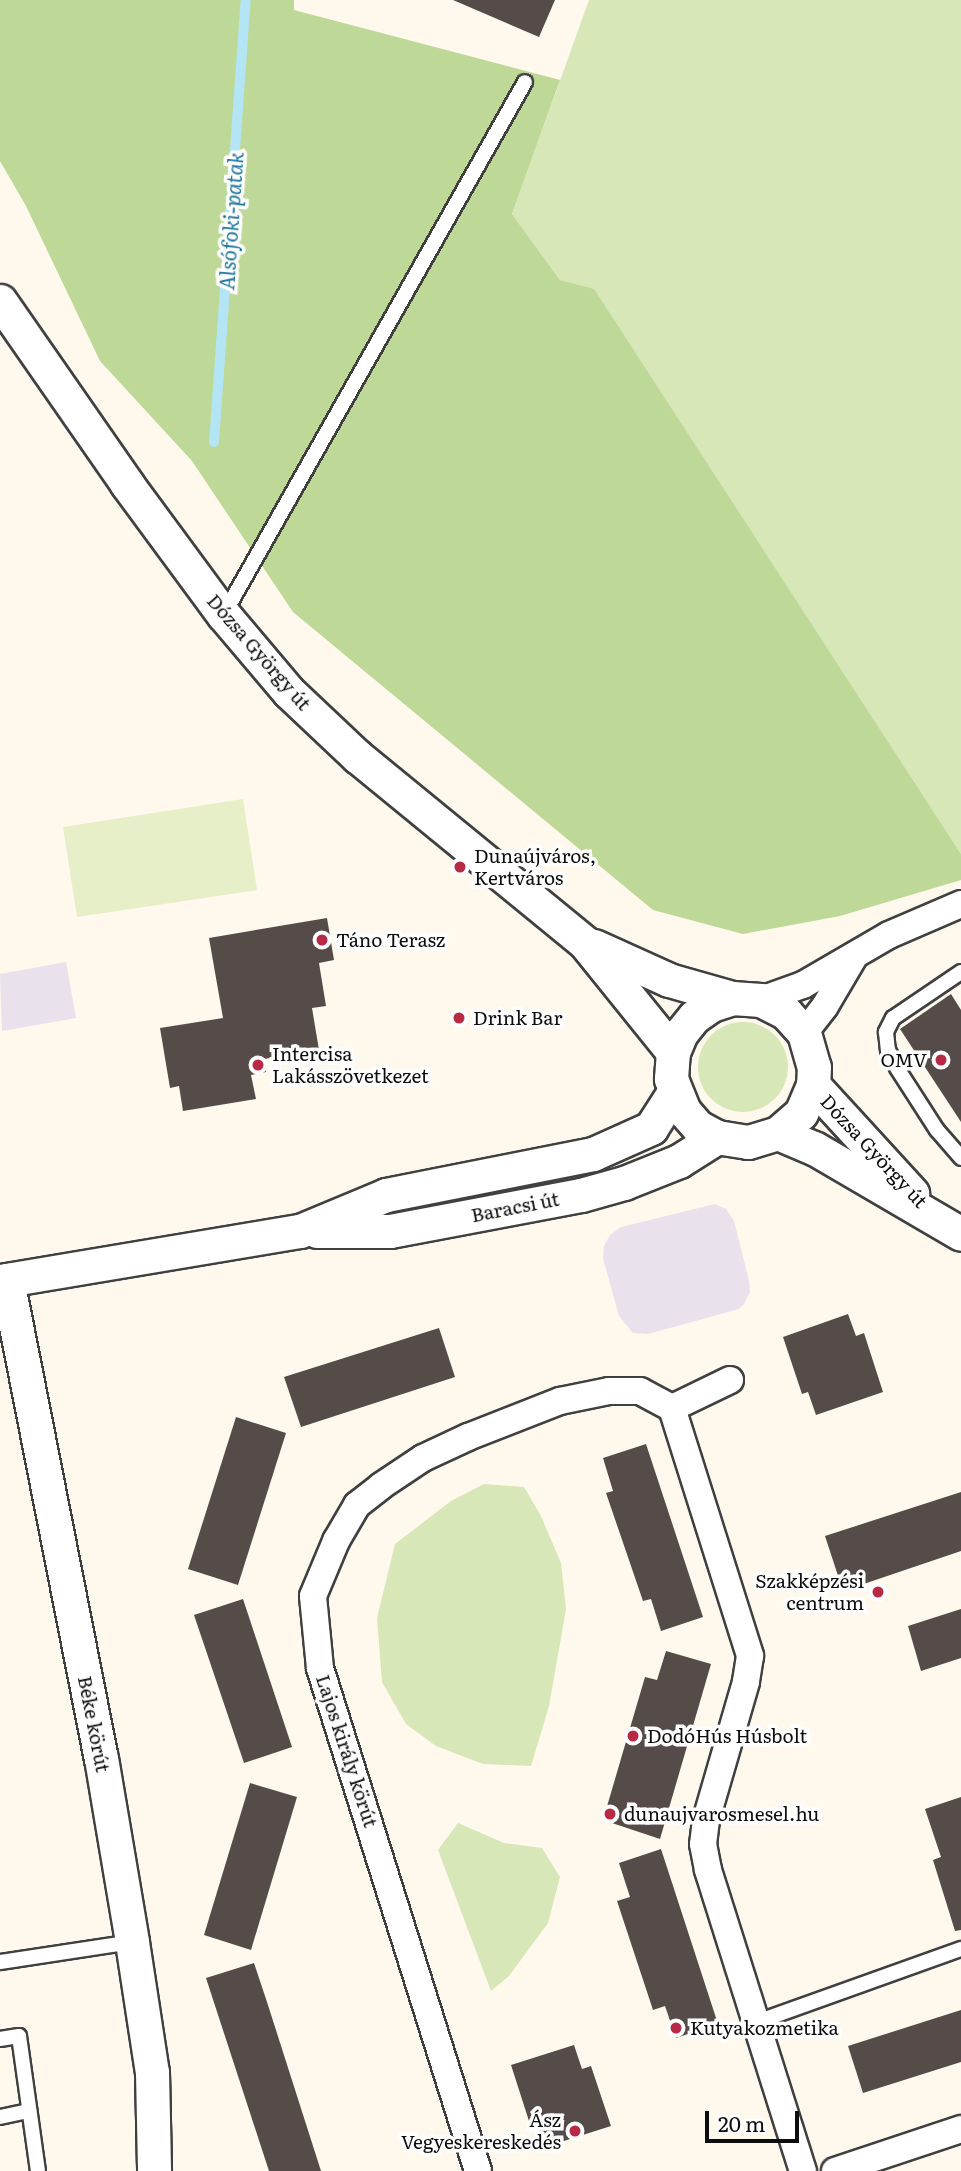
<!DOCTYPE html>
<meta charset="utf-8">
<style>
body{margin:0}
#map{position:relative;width:961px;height:2171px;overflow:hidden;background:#fef8ed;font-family:Literata,serif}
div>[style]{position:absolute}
.industrial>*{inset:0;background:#e9e1eb}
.green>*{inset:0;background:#d7e7b8}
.round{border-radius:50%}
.forest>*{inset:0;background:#bed897}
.pitch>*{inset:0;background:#e7efc9}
.stream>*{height:10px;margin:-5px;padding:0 5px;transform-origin:5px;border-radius:5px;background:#b3e5f4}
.building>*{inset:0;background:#554c49}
.roads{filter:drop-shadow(2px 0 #404040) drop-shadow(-2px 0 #404040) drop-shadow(0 2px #404040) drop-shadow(0 -2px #404040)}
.service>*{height:14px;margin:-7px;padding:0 7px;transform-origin:7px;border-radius:7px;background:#fff}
.minor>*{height:26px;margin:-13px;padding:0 13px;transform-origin:13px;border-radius:13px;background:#fff}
.tertiary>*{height:33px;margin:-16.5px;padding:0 16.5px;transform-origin:16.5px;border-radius:16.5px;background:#fff}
.dots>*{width:19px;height:19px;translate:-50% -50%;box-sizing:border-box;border:4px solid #fff;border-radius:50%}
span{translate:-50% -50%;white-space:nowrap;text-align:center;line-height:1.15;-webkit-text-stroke:7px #fff;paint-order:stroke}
.street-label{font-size:19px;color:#0d0d0d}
.poi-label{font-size:19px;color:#0d0d0d}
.left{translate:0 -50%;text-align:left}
.right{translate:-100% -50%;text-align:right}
.water-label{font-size:21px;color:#1a759a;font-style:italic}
.scale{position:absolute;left:705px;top:2111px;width:94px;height:32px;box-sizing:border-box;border:4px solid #0d0d0d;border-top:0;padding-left:9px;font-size:21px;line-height:24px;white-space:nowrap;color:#0d0d0d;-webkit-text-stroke:5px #fff;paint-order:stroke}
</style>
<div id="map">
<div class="industrial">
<div style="clip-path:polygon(66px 962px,76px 1018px,2px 1031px,0 974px)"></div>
<div style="clip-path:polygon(715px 1204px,726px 1209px,734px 1221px,749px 1281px,750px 1292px,744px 1304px,739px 1309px,648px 1334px,633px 1333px,619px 1316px,603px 1258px,604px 1246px,610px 1235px,621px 1227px)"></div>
</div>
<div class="green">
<div style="clip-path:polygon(589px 0,961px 0,961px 854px,594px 290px,560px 280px,512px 214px)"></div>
<div class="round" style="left:698px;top:1022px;width:90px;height:90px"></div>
<div style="clip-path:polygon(484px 1484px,524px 1487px,541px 1516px,561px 1563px,566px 1609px,549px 1706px,531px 1766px,483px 1764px,436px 1746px,406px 1724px,382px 1682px,377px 1618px,395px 1544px,451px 1501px)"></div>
<div style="clip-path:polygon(458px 1823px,504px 1843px,542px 1848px,560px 1877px,548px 1923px,509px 1976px,491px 1991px,438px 1850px)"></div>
</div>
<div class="forest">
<div style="clip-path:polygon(0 0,294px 0,294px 10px,560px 80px,512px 214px,560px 280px,594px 289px,961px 854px,961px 880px,840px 916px,743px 934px,653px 910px,293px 612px,192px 461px,100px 361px,26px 206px,0 161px)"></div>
</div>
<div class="pitch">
<div style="clip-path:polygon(243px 799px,257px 890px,77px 917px,63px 827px)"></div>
</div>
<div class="stream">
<div style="left:214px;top:442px;width:443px;rotate:-85.9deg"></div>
</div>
<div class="building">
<div style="clip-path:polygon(453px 0,555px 0,539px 37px)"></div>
<div style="clip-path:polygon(327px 918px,334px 960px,319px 963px,326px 1006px,312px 1008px,319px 1050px,264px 1059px,266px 1072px,251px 1075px,256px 1099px,183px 1111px,179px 1086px,170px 1088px,160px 1028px,223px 1018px,209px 938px)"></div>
<div style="clip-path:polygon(951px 994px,961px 1010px,961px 1122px,900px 1029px)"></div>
<div style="clip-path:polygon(848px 1314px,856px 1336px,864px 1333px,883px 1392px,816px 1415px,808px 1392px,802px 1394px,783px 1337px)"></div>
<div style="clip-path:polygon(439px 1328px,455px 1377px,301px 1427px,284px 1377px)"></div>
<div style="clip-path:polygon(236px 1417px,286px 1433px,238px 1585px,188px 1569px)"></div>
<div style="clip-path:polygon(646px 1444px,703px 1617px,661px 1631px,651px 1599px,643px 1601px,606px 1493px,613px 1491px,603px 1458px)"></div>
<div style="clip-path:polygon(961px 1492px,961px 1551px,843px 1591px,825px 1536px)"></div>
<div style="clip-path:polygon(243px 1599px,292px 1747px,244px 1763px,194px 1615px)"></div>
<div style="clip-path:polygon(961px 1609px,961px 1658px,921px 1671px,908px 1626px)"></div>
<div style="clip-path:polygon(666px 1651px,711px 1664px,660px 1839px,603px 1820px,645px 1677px,657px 1680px)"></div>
<div style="clip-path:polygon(250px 1783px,297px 1797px,251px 1950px,204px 1935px)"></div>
<div style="clip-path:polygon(961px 1797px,961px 1930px,955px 1931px,933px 1860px,941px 1857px,925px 1809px)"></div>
<div style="clip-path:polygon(661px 1849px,718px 2024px,676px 2038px,665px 2006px,653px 2010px,617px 1901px,630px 1897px,619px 1863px)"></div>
<div style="clip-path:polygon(254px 1963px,267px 2002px,321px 2171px,269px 2171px,206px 1978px)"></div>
<div style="clip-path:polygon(961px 2010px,961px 2062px,863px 2093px,848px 2046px)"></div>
<div style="clip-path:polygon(574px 2045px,582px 2069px,591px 2066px,611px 2126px,545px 2147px,535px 2118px,529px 2121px,511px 2065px)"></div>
</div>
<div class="roads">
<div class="service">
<div style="left:224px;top:614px;width:611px;rotate:-60.5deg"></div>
<div style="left:961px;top:972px;width:82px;rotate:145.9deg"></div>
<div style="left:893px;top:1018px;width:16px;rotate:117deg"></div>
<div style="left:886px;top:1032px;width:18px;rotate:84deg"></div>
<div style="left:888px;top:1050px;width:20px;rotate:63deg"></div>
<div style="left:897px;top:1068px;width:74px;rotate:57.2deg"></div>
<div style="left:937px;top:1130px;width:37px;rotate:49deg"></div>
<div style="left:0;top:1962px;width:134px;rotate:-8.6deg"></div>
<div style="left:754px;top:2023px;width:220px;rotate:-19.7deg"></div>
<div style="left:0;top:2039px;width:19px;rotate:-9deg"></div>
<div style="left:19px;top:2036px;width:136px;rotate:82deg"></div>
<div style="left:0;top:2117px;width:30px;rotate:-12deg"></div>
</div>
<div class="minor">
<div style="left:761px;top:1000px;width:45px;rotate:-19.7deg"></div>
<div style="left:803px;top:985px;width:99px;rotate:-30.2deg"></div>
<div style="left:889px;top:935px;width:78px;rotate:-23.3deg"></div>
<div style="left:804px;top:1033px;width:34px;rotate:-52deg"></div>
<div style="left:825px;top:1006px;width:59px;rotate:-59.5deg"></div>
<div style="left:730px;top:1380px;width:64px;rotate:154.2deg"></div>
<div style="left:672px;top:1408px;width:260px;rotate:72.5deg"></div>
<div style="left:750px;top:1656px;width:26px;rotate:99deg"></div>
<div style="left:746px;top:1682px;width:144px;rotate:106.2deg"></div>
<div style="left:706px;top:1820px;width:24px;rotate:97deg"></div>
<div style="left:703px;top:1844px;width:26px;rotate:79deg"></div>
<div style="left:708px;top:1870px;width:316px;rotate:72.5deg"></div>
<div style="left:478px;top:2171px;width:527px;rotate:-107.44deg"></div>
<div style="left:320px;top:1668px;width:72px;rotate:-95.6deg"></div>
<div style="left:313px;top:1596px;width:60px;rotate:-67.3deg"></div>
<div style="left:336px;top:1541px;width:42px;rotate:-59.7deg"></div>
<div style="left:357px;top:1505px;width:31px;rotate:-38deg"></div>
<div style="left:381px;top:1486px;width:50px;rotate:-33.7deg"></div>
<div style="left:423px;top:1458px;width:50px;rotate:-25deg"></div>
<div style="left:468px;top:1437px;width:99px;rotate:-21.4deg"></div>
<div style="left:560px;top:1401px;width:50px;rotate:-11.5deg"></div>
<div style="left:609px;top:1391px;width:31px"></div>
<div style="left:640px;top:1391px;width:36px;rotate:28deg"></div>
<div style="left:835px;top:2171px;width:133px;rotate:-18.4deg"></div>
</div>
<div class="tertiary">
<div style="left:0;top:301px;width:223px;rotate:55.2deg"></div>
<div style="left:127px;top:484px;width:162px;rotate:53.6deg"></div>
<div style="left:223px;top:614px;width:102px;rotate:49.8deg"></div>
<div style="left:289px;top:692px;width:95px;rotate:43.3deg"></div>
<div style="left:358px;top:757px;width:293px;rotate:39.3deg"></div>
<div style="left:585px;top:943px;width:140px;rotate:51.1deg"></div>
<div style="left:594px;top:946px;width:82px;rotate:24.4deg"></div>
<div style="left:669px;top:980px;width:66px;rotate:15.9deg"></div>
<div style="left:732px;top:998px;width:29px;rotate:4deg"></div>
<div style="left:761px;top:1000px;width:28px;rotate:27deg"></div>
<div style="left:786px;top:1013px;width:27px;rotate:48deg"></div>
<div style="left:804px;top:1033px;width:35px;rotate:74deg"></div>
<div style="left:814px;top:1067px;width:18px;rotate:93deg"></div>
<div style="left:813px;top:1085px;width:30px;rotate:113deg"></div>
<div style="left:801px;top:1113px;width:30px;rotate:139deg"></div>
<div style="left:778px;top:1133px;width:31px;rotate:163deg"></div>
<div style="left:748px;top:1142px;width:31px;rotate:-171deg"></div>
<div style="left:717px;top:1137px;width:21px;rotate:-152deg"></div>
<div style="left:698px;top:1127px;width:21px;rotate:-131deg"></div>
<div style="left:684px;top:1111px;width:35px;rotate:-112deg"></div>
<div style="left:671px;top:1079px;width:27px;rotate:-86deg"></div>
<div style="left:673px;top:1052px;width:21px;rotate:-67deg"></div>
<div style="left:681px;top:1033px;width:21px;rotate:-51deg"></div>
<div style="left:694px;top:1017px;width:21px;rotate:-35deg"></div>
<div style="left:711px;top:1005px;width:22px;rotate:-18deg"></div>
<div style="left:813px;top:1085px;width:147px;rotate:47.5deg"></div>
<div style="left:778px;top:1133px;width:39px;rotate:23deg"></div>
<div style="left:814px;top:1148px;width:170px;rotate:30.3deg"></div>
<div style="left:317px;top:1231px;width:73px"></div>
<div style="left:390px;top:1231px;width:194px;rotate:-10.7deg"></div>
<div style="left:581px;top:1195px;width:45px;rotate:-15.6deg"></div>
<div style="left:624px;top:1183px;width:59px;rotate:-21.8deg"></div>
<div style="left:679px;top:1161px;width:45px;rotate:-32.3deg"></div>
<div style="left:7px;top:1280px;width:487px;rotate:78.9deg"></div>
<div style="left:101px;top:1758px;width:187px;rotate:80.4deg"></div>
<div style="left:132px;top:1942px;width:132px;rotate:81.3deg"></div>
<div style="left:152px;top:2072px;width:99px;rotate:88.8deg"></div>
<div style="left:0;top:1281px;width:304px;rotate:-9.5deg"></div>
<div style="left:300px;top:1231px;width:93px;rotate:-22.7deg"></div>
<div style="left:386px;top:1195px;width:211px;rotate:-11.2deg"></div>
<div style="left:593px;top:1154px;width:64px;rotate:-24.1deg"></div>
<div style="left:651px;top:1128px;width:43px;rotate:-57.4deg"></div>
</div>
</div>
<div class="dots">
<div style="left:460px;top:867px;background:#b82944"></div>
<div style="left:322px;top:940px;background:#b82944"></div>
<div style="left:459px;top:1018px;background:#b82944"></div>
<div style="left:941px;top:1060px;background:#b82944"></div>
<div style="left:258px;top:1065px;background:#b82944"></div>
<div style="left:878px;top:1592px;background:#b82944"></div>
<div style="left:633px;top:1736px;background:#b82944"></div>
<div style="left:610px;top:1814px;background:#b82944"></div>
<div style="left:676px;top:2028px;background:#b82944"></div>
<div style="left:575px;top:2131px;background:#b82944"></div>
</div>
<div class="street-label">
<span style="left:259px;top:652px;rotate:49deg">Dózsa György út</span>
<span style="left:874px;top:1151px;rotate:47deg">Dózsa György út</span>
<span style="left:515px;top:1207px;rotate:-11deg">Baracsi út</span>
<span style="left:94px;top:1724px;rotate:79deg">Béke körút</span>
<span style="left:347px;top:1751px;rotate:72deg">Lajos király körút</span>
</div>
<div class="poi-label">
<span class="left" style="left:474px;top:867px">Dunaújváros,<br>Kertváros</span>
<span class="left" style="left:336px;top:940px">Táno Terasz</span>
<span class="left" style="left:473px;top:1018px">Drink Bar</span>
<span class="left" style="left:272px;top:1065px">Intercisa<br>Lakásszövetkezet</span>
<span class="right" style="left:927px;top:1060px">OMV</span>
<span class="right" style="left:864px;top:1592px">Szakképzési<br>centrum</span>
<span class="left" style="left:647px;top:1736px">DodóHús Húsbolt</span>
<span class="left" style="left:624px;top:1814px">dunaujvarosmesel.hu</span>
<span class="left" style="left:690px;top:2028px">Kutyakozmetika</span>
<span class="right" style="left:561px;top:2131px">Ász<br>Vegyeskereskedés</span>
</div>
<div class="water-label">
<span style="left:230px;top:221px;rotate:-86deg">Alsófoki-patak</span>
</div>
<div class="scale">20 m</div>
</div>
